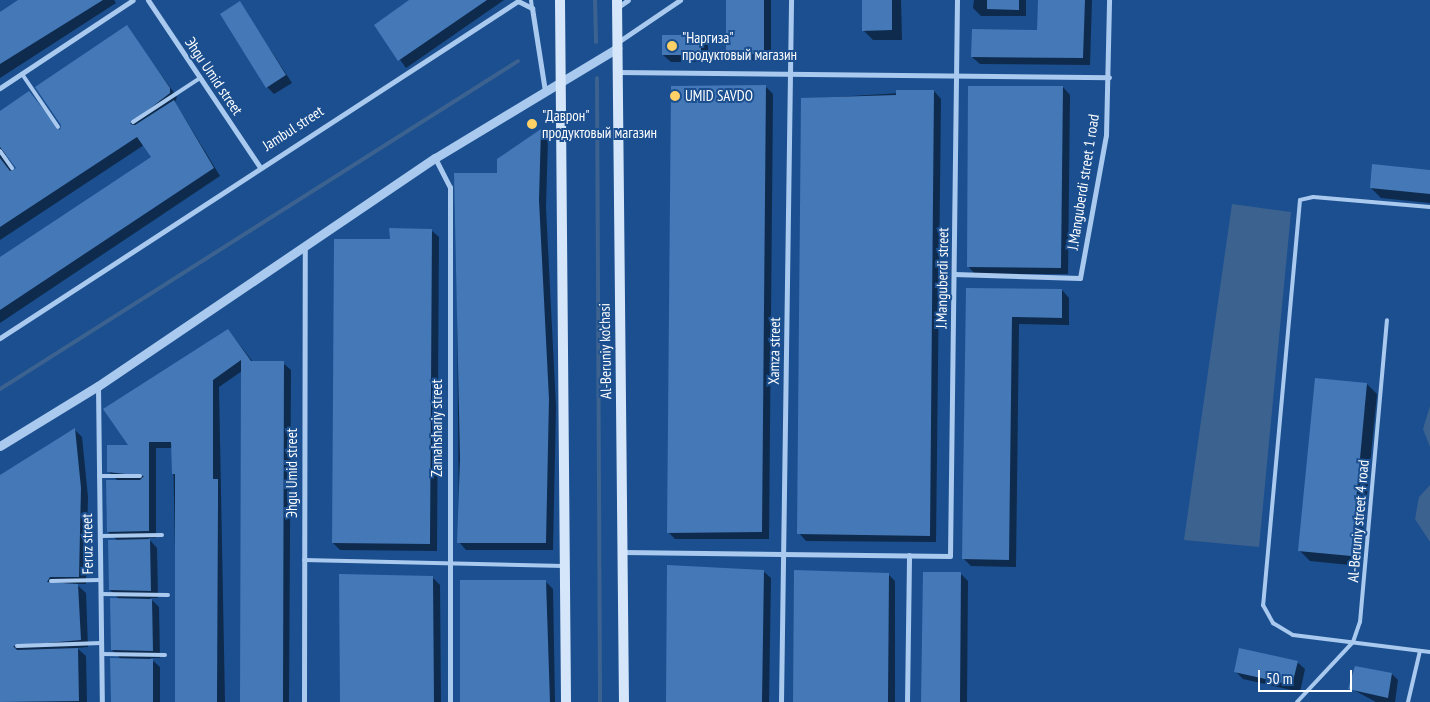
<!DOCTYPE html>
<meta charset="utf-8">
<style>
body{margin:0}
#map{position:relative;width:1430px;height:702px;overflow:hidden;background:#1b4f8f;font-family:"PT Sans Narrow",sans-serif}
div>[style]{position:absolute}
.water>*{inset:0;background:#3c6290}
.shadow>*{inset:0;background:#0007}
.stream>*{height:4px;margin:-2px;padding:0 2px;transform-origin:2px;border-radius:2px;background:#3c6290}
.building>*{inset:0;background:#4478b7}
.service>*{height:4px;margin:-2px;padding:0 2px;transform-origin:2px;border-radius:2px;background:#a9c9ee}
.minor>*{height:5px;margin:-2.5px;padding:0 2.5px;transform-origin:2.5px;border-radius:2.5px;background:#a9c9ee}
.tertiary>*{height:9px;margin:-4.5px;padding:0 4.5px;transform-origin:4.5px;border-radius:4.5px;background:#a9c9ee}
.secondary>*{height:10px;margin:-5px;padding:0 5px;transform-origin:5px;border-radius:5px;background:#d6e6fa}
.dots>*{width:14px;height:14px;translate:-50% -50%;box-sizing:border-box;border:2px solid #1b4f8f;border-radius:50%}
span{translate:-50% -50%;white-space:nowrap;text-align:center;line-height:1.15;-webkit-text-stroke:4px #1b4f8f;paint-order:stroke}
.poi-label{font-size:15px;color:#fff}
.left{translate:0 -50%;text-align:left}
.street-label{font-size:15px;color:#fff}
.scale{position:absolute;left:1258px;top:670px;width:94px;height:22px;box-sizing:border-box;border:2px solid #fff;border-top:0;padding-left:6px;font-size:15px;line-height:18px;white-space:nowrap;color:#fff;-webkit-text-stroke:4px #1b4f8f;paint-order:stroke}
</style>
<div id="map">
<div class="water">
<div style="clip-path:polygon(1232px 204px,1291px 212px,1259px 547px,1184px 540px)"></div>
<div style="clip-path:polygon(1430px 406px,1430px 447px,1423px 429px)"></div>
<div style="clip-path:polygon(1430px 485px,1430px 542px,1415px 519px,1419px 497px)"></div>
</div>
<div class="shadow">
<div style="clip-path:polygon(20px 0,114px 0,116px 3px,0 78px,0 13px)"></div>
<div style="clip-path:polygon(412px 0,504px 0,406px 68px,375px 25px)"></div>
<div style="clip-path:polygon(727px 0,771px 0,771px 61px,734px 60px,727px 53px)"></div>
<div style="clip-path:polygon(863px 0,901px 0,902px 40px,873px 40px,863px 30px)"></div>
<div style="clip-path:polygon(974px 0,1026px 0,1026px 16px,981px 16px,973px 8px)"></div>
<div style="clip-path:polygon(1039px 0,1092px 0,1090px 65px,980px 64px,972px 57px,973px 30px,1038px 30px)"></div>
<div style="clip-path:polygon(240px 3px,292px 83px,274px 94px,267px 87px)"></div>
<div style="clip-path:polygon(evenodd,127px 27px,177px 97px,175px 102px,220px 176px,0 323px,0 259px,153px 158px,144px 145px,0 240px,0 113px,29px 93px,61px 131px,127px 27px,4px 155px,9px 155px,18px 169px,12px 171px,4px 155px)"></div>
<div style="clip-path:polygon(700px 36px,708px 44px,708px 62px,671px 62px,663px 55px)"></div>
<div style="clip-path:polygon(766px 87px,773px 94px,769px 539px,675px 539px,668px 532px)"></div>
<div style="clip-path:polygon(1063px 87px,1070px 95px,1068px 274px,975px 274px,968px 266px)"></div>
<div style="clip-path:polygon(934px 91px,941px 99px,936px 542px,806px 541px,799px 533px,802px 99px)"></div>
<div style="clip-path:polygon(541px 131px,548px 138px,546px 208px,556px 407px,553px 550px,466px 550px,459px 542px,456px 174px,498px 175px)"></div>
<div style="clip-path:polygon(1430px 171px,1430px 203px,1381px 198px,1371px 188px)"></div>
<div style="clip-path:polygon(431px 230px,439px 237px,437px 551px,340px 550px,333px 543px,391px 241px)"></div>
<div style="clip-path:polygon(967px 289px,1062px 290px,1069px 298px,1069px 325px,1019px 324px,1016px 567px,971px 566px,964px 559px)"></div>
<div style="clip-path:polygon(228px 330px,253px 362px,283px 363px,291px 370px,289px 702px,241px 702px,242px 371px,219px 387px,225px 702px,178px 702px,173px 448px,156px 448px,156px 538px,148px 538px,157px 548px,158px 598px,150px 598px,159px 607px,160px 658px,150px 658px,160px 667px,160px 702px,112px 702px,121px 659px,112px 650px,119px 599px,110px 590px,118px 541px,108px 532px,118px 481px,109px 472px)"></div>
<div style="clip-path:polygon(1367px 384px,1377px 394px,1360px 566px,1310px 561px,1300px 551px)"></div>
<div style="clip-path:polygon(75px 430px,82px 437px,88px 497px,86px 584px,76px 584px,86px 593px,88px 647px,77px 648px,86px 656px,87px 702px,0 702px,0 477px)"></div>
<div style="clip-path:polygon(763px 571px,771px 578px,769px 702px,666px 702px)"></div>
<div style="clip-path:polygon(888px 574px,895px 581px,895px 702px,795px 702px)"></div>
<div style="clip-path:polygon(961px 574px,968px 581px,967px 702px,923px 702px)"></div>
<div style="clip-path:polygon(432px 577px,440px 585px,441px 702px,341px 702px)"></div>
<div style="clip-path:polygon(545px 581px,553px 589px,555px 702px,462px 702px)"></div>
<div style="clip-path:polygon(1297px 662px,1305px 669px,1300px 692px,1243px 679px,1235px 671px)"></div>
<div style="clip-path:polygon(1392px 674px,1398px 680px,1395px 702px,1376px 702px,1350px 688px)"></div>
</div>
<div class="stream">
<div style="left:595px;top:0;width:42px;rotate:88.6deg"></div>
<div style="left:597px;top:78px;width:624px;rotate:89.72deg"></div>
<div style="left:0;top:389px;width:613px;rotate:-32.34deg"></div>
</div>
<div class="building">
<div style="clip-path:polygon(18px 0,103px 0,0 64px,0 12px)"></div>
<div style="clip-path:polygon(409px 0,487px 0,398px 61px,374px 25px)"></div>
<div style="clip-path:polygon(726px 0,764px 0,764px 54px,726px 54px)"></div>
<div style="clip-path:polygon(862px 0,892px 0,892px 30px,862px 31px)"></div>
<div style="clip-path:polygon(987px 0,1019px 0,1019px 10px,987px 9px)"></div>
<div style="clip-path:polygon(1038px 0,1085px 0,1083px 58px,971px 57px,972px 29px,1037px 30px)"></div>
<div style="clip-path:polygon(240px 1px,286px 75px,266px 88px,220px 14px)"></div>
<div style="clip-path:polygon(127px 25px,170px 88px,170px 93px,130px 124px,135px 125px,174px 100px,214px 168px,0 310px,0 257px,151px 157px,137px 137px,0 227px,0 158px,10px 171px,16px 168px,0 147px,0 111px,29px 91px,60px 130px,61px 125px,35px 87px)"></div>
<div style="clip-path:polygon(662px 35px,701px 35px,701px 55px,662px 55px)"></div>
<div style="clip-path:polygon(766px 85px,762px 532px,667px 533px,671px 86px)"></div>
<div style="clip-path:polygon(968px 86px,1063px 86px,1061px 268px,967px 267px)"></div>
<div style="clip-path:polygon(896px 90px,934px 90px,930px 536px,797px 534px,801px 98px,896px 95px)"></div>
<div style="clip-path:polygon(541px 129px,539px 200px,549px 399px,546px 543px,457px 543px,460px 459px,454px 173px,497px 173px,497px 159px)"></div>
<div style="clip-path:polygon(1372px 164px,1430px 170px,1430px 194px,1370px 188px)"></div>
<div style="clip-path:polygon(389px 228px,432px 229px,430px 544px,332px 543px,334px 239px,390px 239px)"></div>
<div style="clip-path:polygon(966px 288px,1062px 289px,1062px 318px,1012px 317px,1009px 560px,962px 559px)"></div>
<div style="clip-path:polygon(228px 329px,251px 361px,284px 361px,283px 702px,240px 702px,241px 360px,213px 380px,213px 479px,218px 479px,218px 504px,217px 702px,175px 702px,175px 474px,172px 474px,171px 442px,149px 442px,149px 531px,107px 532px,106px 480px,140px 480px,144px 476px,107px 472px,107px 445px,128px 445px,103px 409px)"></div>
<div style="clip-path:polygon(1315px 378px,1367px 383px,1351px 556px,1298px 551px)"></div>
<div style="clip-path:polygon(75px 428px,81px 488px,79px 577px,50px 577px,47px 582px,78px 584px,81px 640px,13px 646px,17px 650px,78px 648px,79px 701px,0 702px,0 475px)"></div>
<div style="clip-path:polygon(150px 539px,151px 591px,109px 590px,108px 540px)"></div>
<div style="clip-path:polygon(667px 565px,764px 570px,762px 702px,666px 702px)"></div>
<div style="clip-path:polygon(794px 570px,889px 573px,888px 702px,793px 702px)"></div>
<div style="clip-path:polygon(923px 572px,961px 572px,960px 702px,921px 702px)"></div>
<div style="clip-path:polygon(339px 574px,433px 576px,434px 702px,340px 702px)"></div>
<div style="clip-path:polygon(460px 580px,546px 580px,550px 702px,460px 702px)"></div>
<div style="clip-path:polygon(110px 598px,152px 599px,153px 651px,111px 650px)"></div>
<div style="clip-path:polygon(1239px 648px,1298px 661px,1292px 685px,1234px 672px)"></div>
<div style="clip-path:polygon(110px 658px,153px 659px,153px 702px,111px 702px)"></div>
<div style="clip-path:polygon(1355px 666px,1392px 673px,1388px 698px,1348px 689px)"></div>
</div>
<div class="service">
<div style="left:531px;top:0;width:8px;rotate:83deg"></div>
<div style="left:22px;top:74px;width:64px;rotate:55.8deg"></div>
<div style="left:133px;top:122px;width:80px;rotate:-33.3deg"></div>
<div style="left:0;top:151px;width:21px;rotate:55deg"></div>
<div style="left:1430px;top:207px;width:117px;rotate:-175.1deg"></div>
<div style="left:1313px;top:197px;width:13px;rotate:167deg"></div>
<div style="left:1300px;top:200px;width:407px;rotate:95.2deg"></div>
<div style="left:1263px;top:605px;width:21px;rotate:61deg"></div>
<div style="left:1273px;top:623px;width:23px;rotate:31deg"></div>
<div style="left:1293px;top:635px;width:138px;rotate:7.1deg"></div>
<div style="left:99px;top:476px;width:41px"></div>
<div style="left:100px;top:536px;width:62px;rotate:-0.9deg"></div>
<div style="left:304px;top:560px;width:260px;rotate:1.3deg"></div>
<div style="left:51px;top:581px;width:49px;rotate:-1.2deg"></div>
<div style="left:101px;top:594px;width:67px;rotate:0.9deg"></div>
<div style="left:17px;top:646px;width:84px;rotate:-2deg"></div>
<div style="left:102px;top:654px;width:63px;rotate:0.9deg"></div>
<div style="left:1297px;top:702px;width:82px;rotate:-47deg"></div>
<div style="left:1353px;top:642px;width:21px;rotate:-71deg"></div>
<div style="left:1360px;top:622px;width:303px;rotate:-84.9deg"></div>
<div style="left:1408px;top:702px;width:52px;rotate:-76.8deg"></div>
</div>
<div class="minor">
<div style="left:148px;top:0;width:200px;rotate:56.2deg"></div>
<div style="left:618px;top:7px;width:12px;rotate:-35deg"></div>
<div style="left:618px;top:42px;width:75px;rotate:-34.1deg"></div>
<div style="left:618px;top:72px;width:491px;rotate:0.6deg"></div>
<div style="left:0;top:88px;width:159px;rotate:-33.5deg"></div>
<div style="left:435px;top:158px;width:33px;rotate:63deg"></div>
<div style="left:450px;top:187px;width:515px;rotate:90deg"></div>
<div style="left:954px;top:274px;width:126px;rotate:1.8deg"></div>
<div style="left:1080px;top:278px;width:145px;rotate:-79.7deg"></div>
<div style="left:1106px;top:135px;width:135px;rotate:-88.7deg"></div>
<div style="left:0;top:338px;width:618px;rotate:-33.05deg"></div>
<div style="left:518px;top:1px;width:16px;rotate:27deg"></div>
<div style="left:532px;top:8px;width:84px;rotate:81.1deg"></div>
<div style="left:98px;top:386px;width:316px;rotate:89.3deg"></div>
<div style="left:623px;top:552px;width:327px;rotate:0.7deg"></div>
<div style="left:950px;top:556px;width:556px;rotate:-89.28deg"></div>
<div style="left:304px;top:702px;width:456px;rotate:-89.9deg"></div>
<div style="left:781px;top:702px;width:702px;rotate:-89.18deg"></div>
<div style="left:907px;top:702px;width:147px;rotate:-89.2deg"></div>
</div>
<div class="tertiary">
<div style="left:0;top:446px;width:115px;rotate:-31.5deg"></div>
<div style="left:98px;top:386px;width:407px;rotate:-34.1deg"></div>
<div style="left:435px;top:158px;width:213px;rotate:-31.1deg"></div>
</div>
<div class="secondary">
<div style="left:560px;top:0;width:702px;rotate:89.51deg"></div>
<div style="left:617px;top:0;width:702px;rotate:89.43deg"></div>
</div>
<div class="dots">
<div style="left:672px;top:46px;background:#ffd166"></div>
<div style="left:675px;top:96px;background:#ffd166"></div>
<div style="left:532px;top:124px;background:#ffd166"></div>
</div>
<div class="poi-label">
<span class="left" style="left:682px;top:46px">"Наргиза"<br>продуктовый магазин</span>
<span class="left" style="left:685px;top:96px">UMID SAVDO</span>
<span class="left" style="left:542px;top:124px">"Даврон"<br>продуктовый магазин</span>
</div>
<div class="street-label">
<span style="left:214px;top:76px;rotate:56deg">Эhgu Umid street</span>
<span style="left:293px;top:128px;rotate:-33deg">Jambul street</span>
<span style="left:1083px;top:182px;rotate:-81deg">J.Manguberdi street 1 road</span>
<span style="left:942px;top:278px;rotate:-89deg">J.Manguberdi street</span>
<span style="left:605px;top:351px;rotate:-91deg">Al-Beruniy ko’chasi</span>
<span style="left:774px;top:351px;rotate:-89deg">Xamza street</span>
<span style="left:437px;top:428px;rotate:-90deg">Zamahshariy street</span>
<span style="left:292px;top:473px;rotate:-90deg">Эhgu Umid street</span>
<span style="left:1358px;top:521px;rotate:-85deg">Al-Beruniy street 4 road</span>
<span style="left:87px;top:544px;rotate:-91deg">Feruz street</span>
</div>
<div class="scale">50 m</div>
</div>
